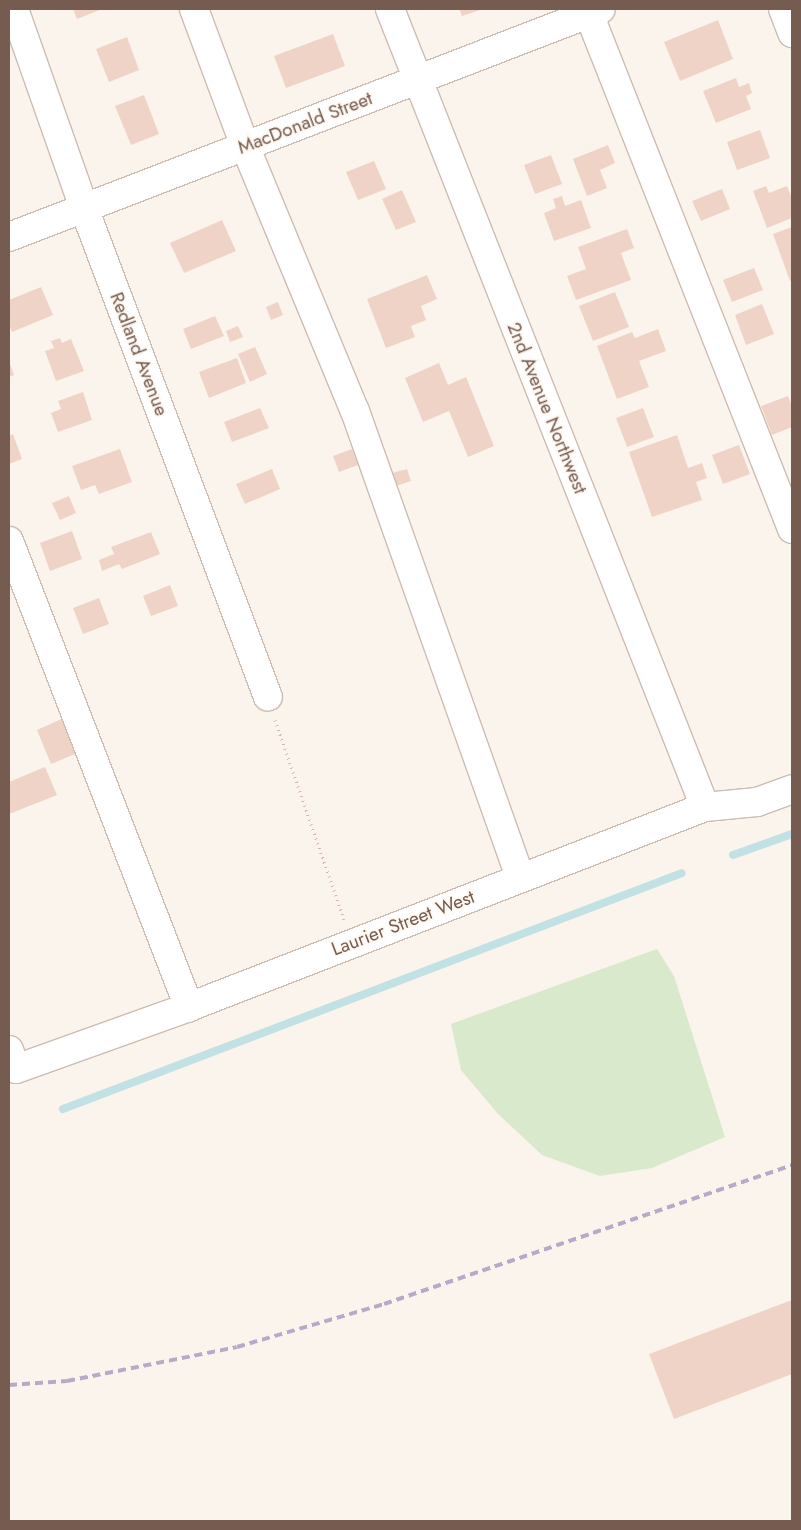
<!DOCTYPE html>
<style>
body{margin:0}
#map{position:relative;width:801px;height:1530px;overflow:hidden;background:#fbf4ec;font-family:Jost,sans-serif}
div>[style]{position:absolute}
.green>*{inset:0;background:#d9e9cb}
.stream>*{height:8px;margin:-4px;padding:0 4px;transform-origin:4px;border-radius:4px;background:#c1e1e4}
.building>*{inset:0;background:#efd3c6}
.path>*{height:3px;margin-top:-1.5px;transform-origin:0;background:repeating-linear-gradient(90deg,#d4b7a8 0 1px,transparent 0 5px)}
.roads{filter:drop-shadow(1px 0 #cdbcb2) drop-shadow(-1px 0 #cdbcb2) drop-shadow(0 1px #cdbcb2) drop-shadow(0 -1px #cdbcb2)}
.minor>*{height:28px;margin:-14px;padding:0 14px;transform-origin:14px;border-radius:14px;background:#fff}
.rail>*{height:4px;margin-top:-2px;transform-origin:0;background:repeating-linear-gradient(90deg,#b7aac6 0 8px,transparent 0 13px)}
span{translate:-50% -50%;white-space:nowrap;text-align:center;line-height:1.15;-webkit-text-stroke:4px #fef9f2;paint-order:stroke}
.street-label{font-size:19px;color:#765b50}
.frame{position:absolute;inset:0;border:10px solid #765b50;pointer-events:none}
</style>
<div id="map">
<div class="green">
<div style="clip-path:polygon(657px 949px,674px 976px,725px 1137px,652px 1168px,600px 1176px,542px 1155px,498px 1114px,461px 1070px,451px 1024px)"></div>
</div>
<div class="stream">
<div style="left:733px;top:855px;width:63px;rotate:-19.6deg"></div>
<div style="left:63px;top:1109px;width:662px;rotate:-20.87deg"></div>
</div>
<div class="building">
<div style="clip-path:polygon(73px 9px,102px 9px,77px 19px)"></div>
<div style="clip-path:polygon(459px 9px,483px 9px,462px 16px)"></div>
<div style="clip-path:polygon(718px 20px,733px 59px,680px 81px,664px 42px)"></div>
<div style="clip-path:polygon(333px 34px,345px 66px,286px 88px,274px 56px)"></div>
<div style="clip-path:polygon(127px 37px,139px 70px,109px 82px,96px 49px)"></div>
<div style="clip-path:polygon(736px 78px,739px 87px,749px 83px,752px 93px,746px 96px,751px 109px,716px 123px,703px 91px)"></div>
<div style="clip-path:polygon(144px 95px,159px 134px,131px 145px,115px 106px)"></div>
<div style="clip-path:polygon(760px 130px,770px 158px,737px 170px,727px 142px)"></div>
<div style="clip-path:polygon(608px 145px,615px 163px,600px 170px,607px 188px,587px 196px,573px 159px)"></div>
<div style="clip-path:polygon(551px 155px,562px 184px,535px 194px,524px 165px)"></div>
<div style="clip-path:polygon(374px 161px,386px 189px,358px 200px,346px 172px)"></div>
<div style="clip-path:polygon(766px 186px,769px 193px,787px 186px,792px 199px,792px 218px,767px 228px,753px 191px)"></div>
<div style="clip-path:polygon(722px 189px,730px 209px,701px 221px,692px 201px)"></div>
<div style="clip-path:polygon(402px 190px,416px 222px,396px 230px,382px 199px)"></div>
<div style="clip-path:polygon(562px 196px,565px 206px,581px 200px,591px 228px,554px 241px,544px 213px,556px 208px,553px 199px)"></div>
<div style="clip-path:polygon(222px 220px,236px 251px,184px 273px,170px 243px)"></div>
<div style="clip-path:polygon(792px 227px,792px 280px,790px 281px,773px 234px)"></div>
<div style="clip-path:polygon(627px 229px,634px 248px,621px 253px,631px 280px,576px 300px,567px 276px,586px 269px,578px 247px)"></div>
<div style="clip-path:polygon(754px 268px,763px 290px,732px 302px,723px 280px)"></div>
<div style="clip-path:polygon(427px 275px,437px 299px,421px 306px,426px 320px,411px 326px,415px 337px,386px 348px,367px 299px)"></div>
<div style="clip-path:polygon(41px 287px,53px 315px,12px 332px,9px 324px,9px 300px)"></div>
<div style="clip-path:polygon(615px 292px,629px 327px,593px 341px,579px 306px)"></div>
<div style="clip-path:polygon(278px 302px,283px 315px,271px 320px,266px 307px)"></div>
<div style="clip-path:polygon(762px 304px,774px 334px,746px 345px,735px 315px)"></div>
<div style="clip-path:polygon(215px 316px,224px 336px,191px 349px,183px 329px)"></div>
<div style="clip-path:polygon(238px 326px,243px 337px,230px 342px,226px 331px)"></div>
<div style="clip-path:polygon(658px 329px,666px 351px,639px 361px,649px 387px,617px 399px,597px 346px,632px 332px,635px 338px)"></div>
<div style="clip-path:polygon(60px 338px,62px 343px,71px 339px,84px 371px,56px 381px,45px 351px,54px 348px,51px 341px)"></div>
<div style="clip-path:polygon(255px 347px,267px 374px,250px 382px,238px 354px)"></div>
<div style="clip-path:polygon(237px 358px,246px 383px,209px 398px,199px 372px)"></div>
<div style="clip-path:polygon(9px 361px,14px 375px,9px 377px)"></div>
<div style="clip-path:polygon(439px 363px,448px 385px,466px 377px,494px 446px,468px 457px,449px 411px,423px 422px,405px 378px)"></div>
<div style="clip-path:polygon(83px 392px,92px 420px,58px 432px,51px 413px,61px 409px,58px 401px)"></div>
<div style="clip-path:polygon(788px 396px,792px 406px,792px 427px,772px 435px,761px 406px)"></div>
<div style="clip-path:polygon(260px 408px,269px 428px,232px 442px,224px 422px)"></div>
<div style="clip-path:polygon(643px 408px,654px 437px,627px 447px,616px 418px)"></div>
<div style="clip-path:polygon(13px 434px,22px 459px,9px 464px,9px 436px)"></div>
<div style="clip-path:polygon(677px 435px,688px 468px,702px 463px,707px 478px,696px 482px,702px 500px,652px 517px,629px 452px)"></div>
<div style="clip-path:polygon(739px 445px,750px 474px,723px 484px,712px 455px)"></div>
<div style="clip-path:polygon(120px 449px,132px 482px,99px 494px,95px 485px,81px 490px,72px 466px)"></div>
<div style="clip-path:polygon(352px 449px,358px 465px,339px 472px,333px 456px)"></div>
<div style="clip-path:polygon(272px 469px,280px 489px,245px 504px,236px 484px)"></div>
<div style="clip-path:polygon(407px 469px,411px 481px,396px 486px,392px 473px)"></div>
<div style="clip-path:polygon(69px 496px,76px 513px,60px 520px,52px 503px)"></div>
<div style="clip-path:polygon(72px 531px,82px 559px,50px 571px,40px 543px)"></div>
<div style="clip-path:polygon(151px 532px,160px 554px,122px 569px,119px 564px,102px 571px,99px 560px,114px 554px,111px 547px)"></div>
<div style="clip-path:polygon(170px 585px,178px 606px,151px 616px,143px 596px)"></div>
<div style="clip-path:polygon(99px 598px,109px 624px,83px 634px,73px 608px)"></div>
<div style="clip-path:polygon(66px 717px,80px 752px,51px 764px,37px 730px)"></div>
<div style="clip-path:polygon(45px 767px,57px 795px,9px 814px,9px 782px)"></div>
<div style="clip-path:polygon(792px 1300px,792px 1374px,674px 1419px,649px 1354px)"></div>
</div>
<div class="path">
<div style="left:275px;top:720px;width:211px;rotate:70.9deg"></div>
</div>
<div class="roads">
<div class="minor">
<div style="left:14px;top:9px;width:211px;rotate:70.6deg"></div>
<div style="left:84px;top:208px;width:522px;rotate:69.38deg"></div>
<div style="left:194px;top:9px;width:146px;rotate:69.6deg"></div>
<div style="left:245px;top:146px;width:287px;rotate:67.5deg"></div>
<div style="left:355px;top:411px;width:495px;rotate:70.5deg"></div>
<div style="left:390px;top:9px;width:858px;rotate:68.46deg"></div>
<div style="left:587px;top:9px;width:559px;rotate:68.48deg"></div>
<div style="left:783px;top:9px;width:26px;rotate:69deg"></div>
<div style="left:9px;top:237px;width:634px;rotate:-21.06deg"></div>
<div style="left:9px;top:541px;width:500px;rotate:68.9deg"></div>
<div style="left:9px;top:1050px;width:20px;rotate:70deg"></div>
<div style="left:16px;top:1069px;width:184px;rotate:-19.7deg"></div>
<div style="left:189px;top:1007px;width:553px;rotate:-21.19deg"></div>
<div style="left:705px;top:807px;width:52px;rotate:-5.5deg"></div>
<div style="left:757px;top:802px;width:37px;rotate:-20deg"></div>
</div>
</div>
<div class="rail">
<div style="left:9px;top:1385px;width:58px;rotate:-3.9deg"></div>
<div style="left:67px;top:1381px;width:173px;rotate:-11.3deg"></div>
<div style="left:237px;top:1347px;width:153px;rotate:-16.3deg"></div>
<div style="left:384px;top:1304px;width:431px;rotate:-18.8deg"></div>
</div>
<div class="street-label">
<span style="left:305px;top:123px;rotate:-21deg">MacDonald Street</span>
<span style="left:139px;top:354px;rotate:69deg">Redland Avenue</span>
<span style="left:547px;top:408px;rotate:68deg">2nd Avenue Northwest</span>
<span style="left:403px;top:923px;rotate:-21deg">Laurier Street West</span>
</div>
<div class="frame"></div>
</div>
